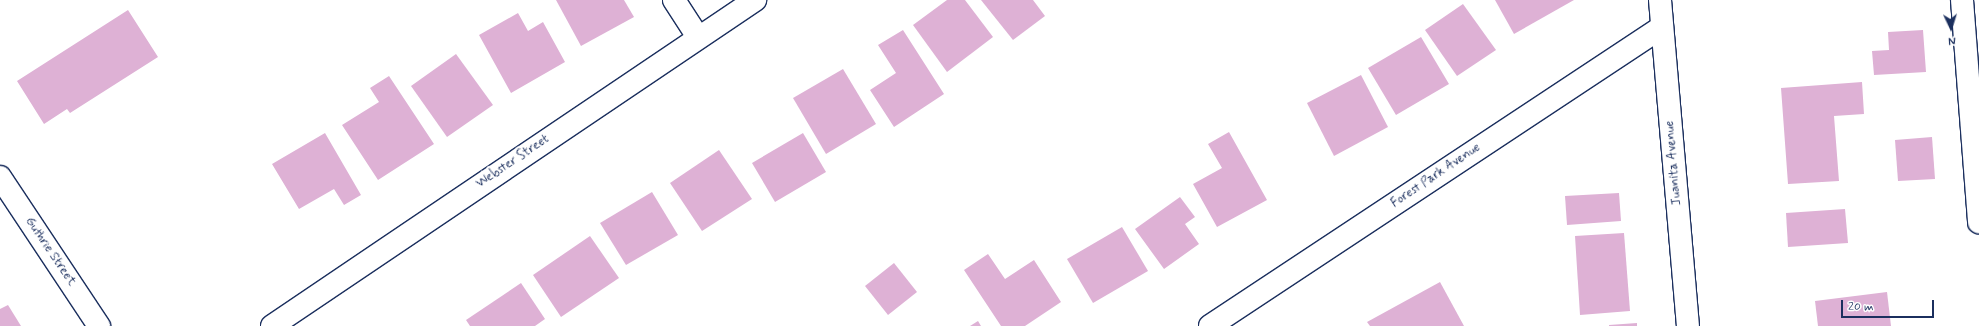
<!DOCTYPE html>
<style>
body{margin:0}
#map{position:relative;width:1979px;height:326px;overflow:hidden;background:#fff;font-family:Mynerve,sans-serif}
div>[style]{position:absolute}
.building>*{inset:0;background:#deb1d5}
.roads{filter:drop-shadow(1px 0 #1b2f5e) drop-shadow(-1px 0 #1b2f5e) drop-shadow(0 1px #1b2f5e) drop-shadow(0 -1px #1b2f5e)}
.minor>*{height:22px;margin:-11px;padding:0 11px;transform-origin:11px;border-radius:11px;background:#fff}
.secondary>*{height:22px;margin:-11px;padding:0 11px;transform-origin:11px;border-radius:11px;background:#fff}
span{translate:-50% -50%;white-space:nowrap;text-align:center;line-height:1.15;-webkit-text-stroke:4px #fff;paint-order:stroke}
.street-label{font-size:13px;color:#1b2f5e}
.north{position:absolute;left:1931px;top:8px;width:40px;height:40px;-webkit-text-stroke:3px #fff;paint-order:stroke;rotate:176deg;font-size:11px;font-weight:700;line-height:16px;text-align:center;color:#1b2f5e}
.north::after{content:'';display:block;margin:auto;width:14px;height:18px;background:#1b2f5e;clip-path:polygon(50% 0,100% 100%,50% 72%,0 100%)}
.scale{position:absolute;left:1841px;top:300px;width:93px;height:18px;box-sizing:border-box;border:2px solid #1b2f5e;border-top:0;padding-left:5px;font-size:12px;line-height:14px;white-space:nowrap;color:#1b2f5e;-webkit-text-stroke:3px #fff;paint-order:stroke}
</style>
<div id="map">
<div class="building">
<div style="clip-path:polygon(556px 0,624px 0,634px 17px,581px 46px)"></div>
<div style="clip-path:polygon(947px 0,965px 0,993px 37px,947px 72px,913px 25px)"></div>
<div style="clip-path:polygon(981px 0,1033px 0,1045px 16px,1013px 40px)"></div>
<div style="clip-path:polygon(1495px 0,1574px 0,1514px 34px)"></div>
<div style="clip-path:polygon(1463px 4px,1496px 50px,1457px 76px,1425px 30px)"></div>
<div style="clip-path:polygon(128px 10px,158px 57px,70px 113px,67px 109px,44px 124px,17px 81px)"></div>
<div style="clip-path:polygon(518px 13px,528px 31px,543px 22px,565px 62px,511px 93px,479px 35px)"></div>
<div style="clip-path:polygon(903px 30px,944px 94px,894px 127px,870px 90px,896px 73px,878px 45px)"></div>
<div style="clip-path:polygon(1923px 30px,1926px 72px,1874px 75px,1872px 51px,1889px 50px,1888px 32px)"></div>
<div style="clip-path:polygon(1421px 37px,1449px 84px,1396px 115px,1368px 68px)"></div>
<div style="clip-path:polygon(456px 54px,493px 105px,447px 137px,411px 86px)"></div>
<div style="clip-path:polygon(843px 69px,876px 124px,826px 154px,793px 98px)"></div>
<div style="clip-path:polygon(1361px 75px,1388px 127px,1334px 156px,1307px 103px)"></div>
<div style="clip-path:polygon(389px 76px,434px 144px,378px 180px,342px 125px,379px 102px,370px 88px)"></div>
<div style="clip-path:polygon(1862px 82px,1864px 114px,1834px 116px,1839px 181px,1788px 184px,1781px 88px)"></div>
<div style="clip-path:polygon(1229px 132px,1267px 200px,1217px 227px,1193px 184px,1222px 168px,1208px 144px)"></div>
<div style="clip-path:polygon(325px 133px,361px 195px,344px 205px,334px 189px,299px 209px,272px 164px)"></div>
<div style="clip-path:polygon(803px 133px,826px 172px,775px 202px,752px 163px)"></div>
<div style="clip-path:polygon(1932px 137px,1935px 179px,1898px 181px,1895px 140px)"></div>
<div style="clip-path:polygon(719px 150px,752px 199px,702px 231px,670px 183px)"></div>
<div style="clip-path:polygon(652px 192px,678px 235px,626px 265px,600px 223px)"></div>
<div style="clip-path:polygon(1619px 193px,1621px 221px,1567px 225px,1565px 196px)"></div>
<div style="clip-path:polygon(1180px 197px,1195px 217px,1185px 224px,1199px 244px,1164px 269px,1135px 229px)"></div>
<div style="clip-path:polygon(1845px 209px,1848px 243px,1788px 247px,1786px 213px)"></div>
<div style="clip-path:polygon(1122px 227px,1148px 271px,1093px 303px,1067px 259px)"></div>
<div style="clip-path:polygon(1624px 233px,1630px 311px,1580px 315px,1575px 236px)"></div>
<div style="clip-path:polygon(590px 236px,619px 278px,561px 317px,533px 275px)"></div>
<div style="clip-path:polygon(988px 254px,1005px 279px,1034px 260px,1061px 302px,1025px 326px,1001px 326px,964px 270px)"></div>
<div style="clip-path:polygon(894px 263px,917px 292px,888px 315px,865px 286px)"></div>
<div style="clip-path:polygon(1440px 282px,1464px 326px,1370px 326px,1367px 322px)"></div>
<div style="clip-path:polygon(521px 283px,545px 319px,535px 326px,470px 326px,466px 320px)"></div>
<div style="clip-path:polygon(1887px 292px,1891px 326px,1818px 326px,1815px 301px)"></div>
<div style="clip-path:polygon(8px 305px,21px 326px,0 326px,0 309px)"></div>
<div style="clip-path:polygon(978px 321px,981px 326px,970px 326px)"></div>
<div style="clip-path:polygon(1637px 323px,1637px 326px,1609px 326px,1609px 325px)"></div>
</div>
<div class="roads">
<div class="minor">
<div style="left:674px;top:0;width:44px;rotate:57deg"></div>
<div style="left:1660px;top:0;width:327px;rotate:85.1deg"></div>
<div style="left:0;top:177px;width:179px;rotate:56.4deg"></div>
<div style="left:272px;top:326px;width:583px;rotate:-34.02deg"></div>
<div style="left:1210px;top:326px;width:542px;rotate:-33.48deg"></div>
</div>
<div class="secondary">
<div style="left:1962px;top:0;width:223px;rotate:85.6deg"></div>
</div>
</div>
<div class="street-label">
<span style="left:513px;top:162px;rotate:-34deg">Webster Street</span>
<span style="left:1674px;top:163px;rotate:-95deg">Juanita Avenue</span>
<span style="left:1436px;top:176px;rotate:-34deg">Forest Park Avenue</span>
<span style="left:50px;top:252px;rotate:56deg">Guthrie Street</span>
</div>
<div class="north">N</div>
<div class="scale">20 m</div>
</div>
